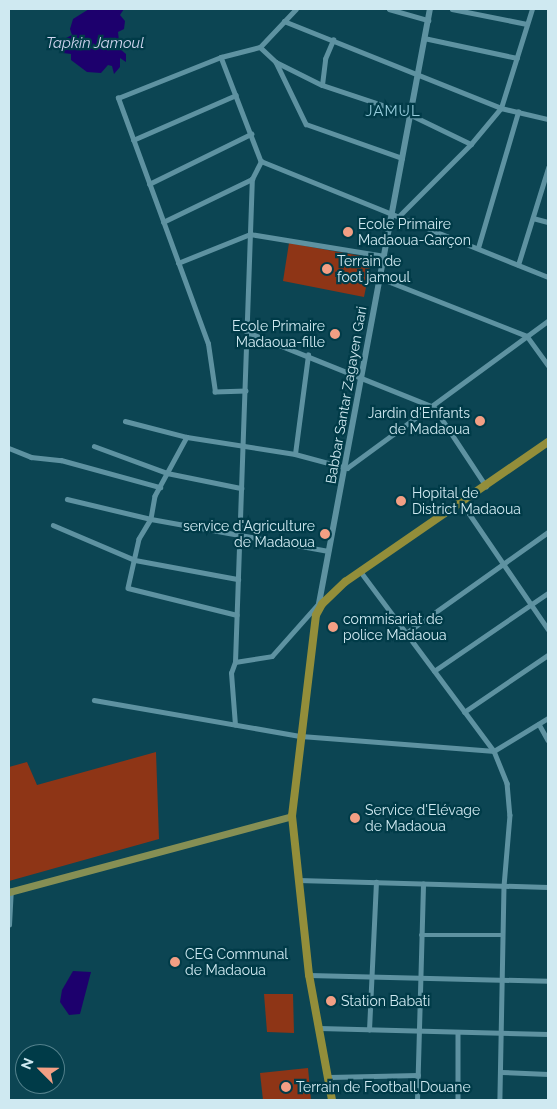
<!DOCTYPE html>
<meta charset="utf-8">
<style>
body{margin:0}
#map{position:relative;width:557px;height:1109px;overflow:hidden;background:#0c4553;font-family:Raleway,sans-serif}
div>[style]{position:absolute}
.green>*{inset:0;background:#8e3516}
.water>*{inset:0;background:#1d006d}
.minor>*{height:4.5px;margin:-2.25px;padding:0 2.25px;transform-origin:2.25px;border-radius:2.25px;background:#5e92a1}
.tertiary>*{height:5.5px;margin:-2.75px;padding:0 2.75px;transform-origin:2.75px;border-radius:2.75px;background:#5e92a1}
.primary>*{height:7px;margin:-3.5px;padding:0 3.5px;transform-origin:3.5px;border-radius:3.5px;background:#868f54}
.trunk>*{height:8px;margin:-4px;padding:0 4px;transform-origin:4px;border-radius:4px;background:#938e3a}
.dots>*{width:14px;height:14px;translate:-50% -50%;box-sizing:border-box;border:2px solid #003b48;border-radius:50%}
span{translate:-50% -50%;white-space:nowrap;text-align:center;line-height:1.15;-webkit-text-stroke:4.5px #003b48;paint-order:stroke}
.poi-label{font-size:14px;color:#cfe9f1}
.left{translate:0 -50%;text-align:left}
.right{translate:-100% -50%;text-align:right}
.street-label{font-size:14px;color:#cfe9f1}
.water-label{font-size:15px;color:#d0d5f0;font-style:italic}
.neighbourhood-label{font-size:15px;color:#95cbdb;letter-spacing:1px}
.frame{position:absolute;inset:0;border:10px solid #cfe9f1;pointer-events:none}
.north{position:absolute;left:15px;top:1044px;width:50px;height:50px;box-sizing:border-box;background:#003b48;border:1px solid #53818c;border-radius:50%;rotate:293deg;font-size:14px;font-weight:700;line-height:20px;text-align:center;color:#cfe9f1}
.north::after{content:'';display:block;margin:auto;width:18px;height:22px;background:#f39f84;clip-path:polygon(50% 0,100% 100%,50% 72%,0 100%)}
</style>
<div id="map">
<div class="green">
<div style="clip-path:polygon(289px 243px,372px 258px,364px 297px,283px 281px)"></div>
<div style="clip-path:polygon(156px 752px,159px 839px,9px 881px,9px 767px,27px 762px,37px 785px)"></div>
<div style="clip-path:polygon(264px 994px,293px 994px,294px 1033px,267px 1032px)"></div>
<div style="clip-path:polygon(308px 1068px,311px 1100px,263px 1100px,260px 1073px)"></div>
</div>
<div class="water">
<div style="clip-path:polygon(89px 9px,124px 9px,120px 15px,125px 21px,124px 29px,118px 32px,120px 49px,126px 54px,126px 62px,120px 58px,120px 67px,114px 74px,112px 66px,108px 65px,101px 73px,87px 72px,71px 60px,71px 54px,63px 53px,64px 39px,72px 35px,70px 29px,73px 19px)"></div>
<div style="clip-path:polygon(73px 971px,91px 972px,80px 1014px,69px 1015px,60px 1002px,62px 990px)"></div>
</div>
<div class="minor">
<div style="left:389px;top:9px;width:41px;rotate:15.8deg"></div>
<div style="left:452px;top:9px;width:76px;rotate:11.3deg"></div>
<div style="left:284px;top:21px;width:234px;rotate:21.8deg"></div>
<div style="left:501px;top:108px;width:48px;rotate:13.2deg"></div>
<div style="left:424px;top:38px;width:95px;rotate:12.1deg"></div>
<div style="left:260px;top:47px;width:22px;rotate:43deg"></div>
<div style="left:276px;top:62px;width:51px;rotate:26.6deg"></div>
<div style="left:322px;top:85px;width:92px;rotate:18.4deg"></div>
<div style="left:409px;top:114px;width:69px;rotate:25.8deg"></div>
<div style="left:221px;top:57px;width:111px;rotate:69deg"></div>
<div style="left:261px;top:161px;width:310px;rotate:22deg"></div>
<div style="left:276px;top:62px;width:69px;rotate:64.2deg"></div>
<div style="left:306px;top:124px;width:102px;rotate:19.5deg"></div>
<div style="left:322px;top:85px;width:26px;rotate:-83deg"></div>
<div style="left:325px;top:59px;width:21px;rotate:-67deg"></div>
<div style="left:133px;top:140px;width:112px;rotate:-23.6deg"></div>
<div style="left:149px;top:184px;width:114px;rotate:-26.1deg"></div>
<div style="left:399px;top:216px;width:102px;rotate:-45deg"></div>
<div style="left:471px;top:144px;width:47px;rotate:-50.2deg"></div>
<div style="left:501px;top:108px;width:104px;rotate:-72.6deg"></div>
<div style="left:533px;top:218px;width:16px;rotate:15deg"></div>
<div style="left:163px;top:222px;width:99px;rotate:-25.8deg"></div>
<div style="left:478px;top:248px;width:142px;rotate:-73.6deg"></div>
<div style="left:178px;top:263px;width:78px;rotate:-21.9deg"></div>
<div style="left:250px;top:234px;width:136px;rotate:9.3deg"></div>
<div style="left:518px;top:265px;width:102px;rotate:-72.8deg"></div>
<div style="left:380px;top:278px;width:158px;rotate:21.5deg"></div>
<div style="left:527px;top:336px;width:36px;rotate:54deg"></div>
<div style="left:247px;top:332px;width:201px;rotate:21.9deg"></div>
<div style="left:434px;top:407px;width:95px;rotate:56.6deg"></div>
<div style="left:246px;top:391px;width:31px;rotate:178deg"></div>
<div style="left:215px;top:392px;width:49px;rotate:-98.3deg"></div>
<div style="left:208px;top:344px;width:262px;rotate:-110.1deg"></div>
<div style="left:118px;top:98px;width:111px;rotate:-21.7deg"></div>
<div style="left:221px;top:57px;width:40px;rotate:-14.4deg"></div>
<div style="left:260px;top:47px;width:52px;rotate:-46.5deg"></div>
<div style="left:125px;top:421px;width:64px;rotate:14.5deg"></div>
<div style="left:187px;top:437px;width:109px;rotate:8.9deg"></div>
<div style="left:295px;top:454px;width:54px;rotate:15.1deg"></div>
<div style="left:347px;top:468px;width:249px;rotate:-36.2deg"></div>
<div style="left:187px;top:437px;width:67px;rotate:118.5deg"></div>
<div style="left:155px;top:496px;width:23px;rotate:100deg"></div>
<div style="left:151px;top:519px;width:23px;rotate:121deg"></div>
<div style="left:139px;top:539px;width:50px;rotate:102.7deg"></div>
<div style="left:128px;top:588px;width:112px;rotate:13.9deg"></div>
<div style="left:94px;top:446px;width:78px;rotate:20.3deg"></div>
<div style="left:167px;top:473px;width:76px;rotate:11.5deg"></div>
<div style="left:9px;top:448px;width:24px;rotate:22deg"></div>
<div style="left:31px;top:457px;width:30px;rotate:6deg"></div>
<div style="left:61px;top:460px;width:103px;rotate:15.3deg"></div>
<div style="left:295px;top:454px;width:100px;rotate:-82.5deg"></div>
<div style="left:67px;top:499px;width:86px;rotate:13.4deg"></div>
<div style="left:151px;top:519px;width:180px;rotate:10.2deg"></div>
<div style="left:462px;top:503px;width:153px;rotate:55.7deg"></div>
<div style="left:53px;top:525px;width:89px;rotate:23.1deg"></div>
<div style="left:135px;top:560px;width:105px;rotate:10.5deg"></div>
<div style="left:361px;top:572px;width:223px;rotate:53.4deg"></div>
<div style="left:494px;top:751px;width:35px;rotate:68deg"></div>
<div style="left:507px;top:783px;width:32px;rotate:85deg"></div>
<div style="left:510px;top:815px;width:71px;rotate:94.8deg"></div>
<div style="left:504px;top:886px;width:214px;rotate:91.1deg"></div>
<div style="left:406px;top:633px;width:174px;rotate:-35.4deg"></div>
<div style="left:235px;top:662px;width:37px;rotate:-9deg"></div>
<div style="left:272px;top:656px;width:71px;rotate:-48.4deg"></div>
<div style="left:434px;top:671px;width:138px;rotate:-34.4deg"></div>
<div style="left:94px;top:700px;width:210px;rotate:9.9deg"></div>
<div style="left:301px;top:736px;width:194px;rotate:4.4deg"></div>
<div style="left:494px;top:751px;width:63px;rotate:-31.4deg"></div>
<div style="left:464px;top:712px;width:102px;rotate:-34.2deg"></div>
<div style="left:539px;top:724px;width:18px;rotate:61deg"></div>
<div style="left:235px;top:725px;width:52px;rotate:-94.4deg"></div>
<div style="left:231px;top:673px;width:12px;rotate:-70deg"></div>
<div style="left:235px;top:662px;width:483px;rotate:-88deg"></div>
<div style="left:252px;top:179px;width:20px;rotate:-63deg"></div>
<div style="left:298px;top:880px;width:250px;rotate:1.6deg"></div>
<div style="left:9px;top:925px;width:34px;rotate:-87deg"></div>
<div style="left:421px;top:935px;width:82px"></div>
<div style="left:309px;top:975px;width:239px;rotate:1.4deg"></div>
<div style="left:319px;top:1028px;width:229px;rotate:1.5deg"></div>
<div style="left:369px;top:1030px;width:148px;rotate:-87.3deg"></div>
<div style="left:458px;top:1032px;width:68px;rotate:90deg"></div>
<div style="left:501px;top:1072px;width:47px;rotate:2.4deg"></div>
<div style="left:329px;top:1077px;width:89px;rotate:-1.3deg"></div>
<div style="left:417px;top:1100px;width:216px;rotate:-88.4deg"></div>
</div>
<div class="tertiary">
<div style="left:318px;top:609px;width:610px;rotate:-79.43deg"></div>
</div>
<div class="primary">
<div style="left:9px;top:892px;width:293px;rotate:-15deg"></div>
</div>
<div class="trunk">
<div style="left:332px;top:1100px;width:127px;rotate:-100.4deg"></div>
<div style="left:309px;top:975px;width:160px;rotate:-96.1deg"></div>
<div style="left:292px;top:816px;width:202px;rotate:-83.2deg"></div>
<div style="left:316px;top:615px;width:13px;rotate:-61deg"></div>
<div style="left:322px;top:604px;width:32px;rotate:-44deg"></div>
<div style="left:345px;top:582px;width:247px;rotate:-34.6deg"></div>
</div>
<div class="dots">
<div style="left:348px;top:232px;background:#f39f84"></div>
<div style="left:327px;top:269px;background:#f39f84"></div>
<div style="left:335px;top:334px;background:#f39f84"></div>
<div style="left:480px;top:421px;background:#f39f84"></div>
<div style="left:401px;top:501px;background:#f39f84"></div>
<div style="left:325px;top:534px;background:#f39f84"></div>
<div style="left:333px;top:627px;background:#f39f84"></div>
<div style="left:355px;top:818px;background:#f39f84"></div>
<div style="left:175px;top:962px;background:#f39f84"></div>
<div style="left:331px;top:1001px;background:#f39f84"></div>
<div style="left:286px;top:1087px;background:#f39f84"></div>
</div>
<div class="poi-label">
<span class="left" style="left:358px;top:232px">Ecole Primaire<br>Madaoua-Garçon</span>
<span class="left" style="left:337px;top:269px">Terrain de<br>foot jamoul</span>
<span class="right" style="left:325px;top:334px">Ecole Primaire<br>Madaoua-fille</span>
<span class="right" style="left:470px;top:421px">Jardin d'Enfants<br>de Madaoua</span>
<span class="left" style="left:412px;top:501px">Hopital de<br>District Madaoua</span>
<span class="right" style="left:315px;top:534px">service d'Agriculture<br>de Madaoua</span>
<span class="left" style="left:343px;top:627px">commisariat de<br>police Madaoua</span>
<span class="left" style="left:365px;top:818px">Service d'Elévage<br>de Madaoua</span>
<span class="left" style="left:185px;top:962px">CEG Communal<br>de Madaoua</span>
<span class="left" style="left:341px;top:1001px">Station Babati</span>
<span class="left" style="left:296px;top:1087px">Terrain de Football Douane</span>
</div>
<div class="street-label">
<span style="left:346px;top:395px;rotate:-80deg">Babbar Santar Zagayen Gari</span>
</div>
<div class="water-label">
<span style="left:95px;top:44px">Tapkin Jamoul</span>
</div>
<div class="neighbourhood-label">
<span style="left:393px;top:112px">JAMUL</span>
</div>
<div class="frame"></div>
<div class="north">N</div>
</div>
